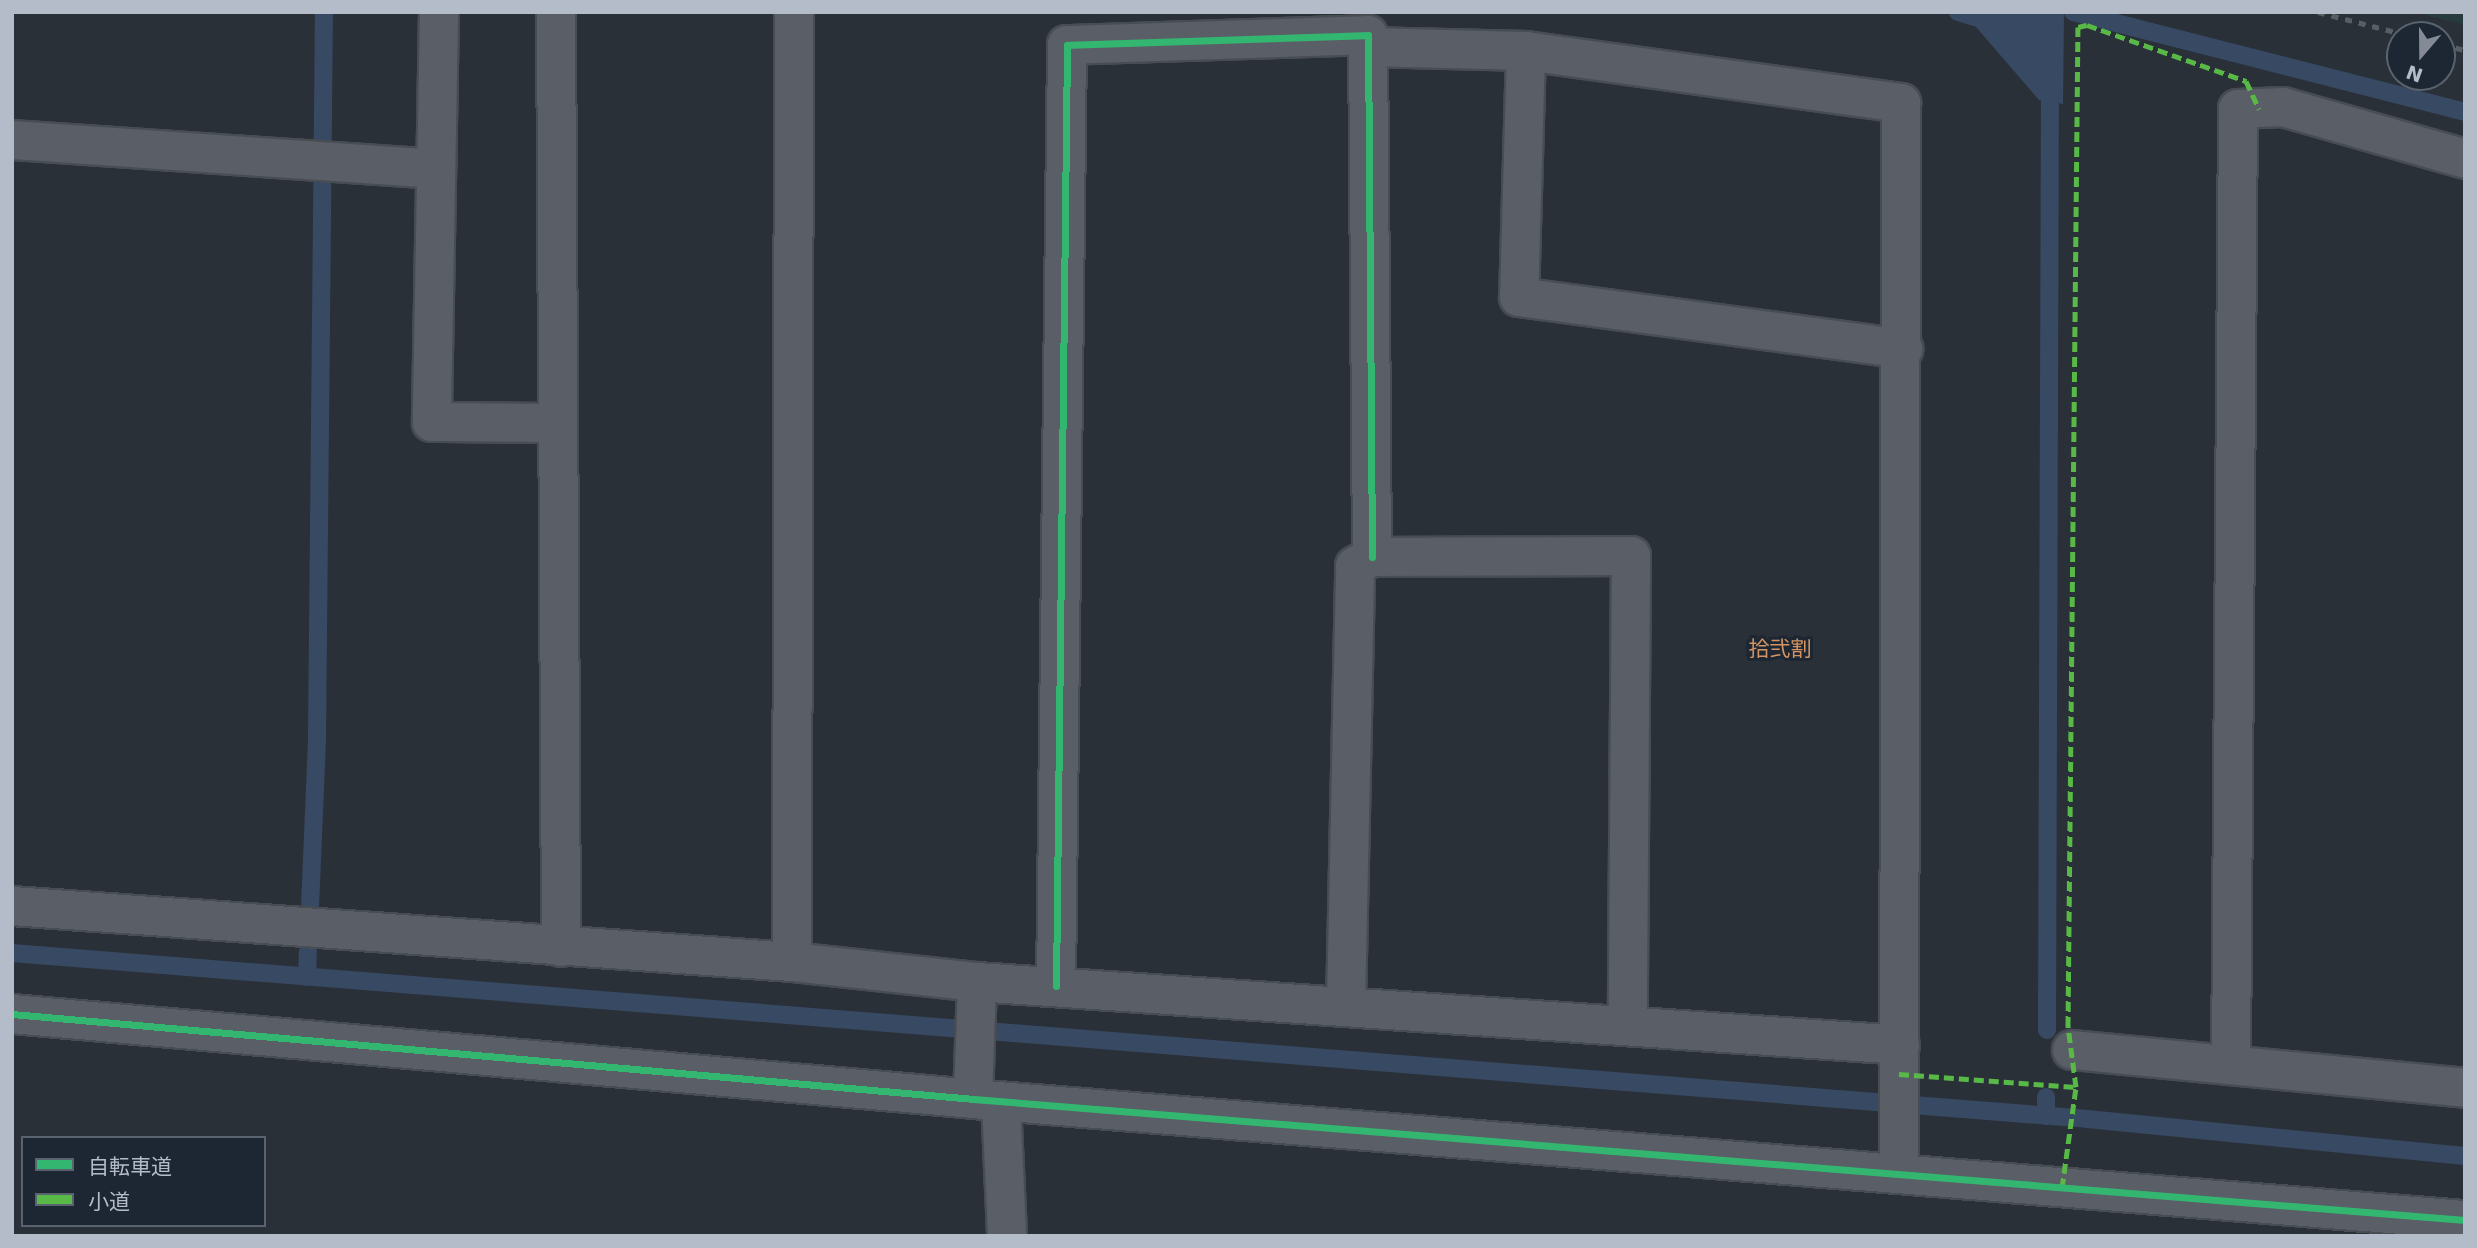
<!DOCTYPE html>
<meta charset="utf-8">
<style>
body{margin:0}
#map{position:relative;width:2477px;height:1248px;overflow:hidden;background:#2a3038;font-family:"DejaVu Sans","Noto Sans JP",sans-serif}
div>[style]{position:absolute}
.green>*{inset:0;background:#273a3e}
.water>*{inset:0;background:#384963}
.stream>*{height:18px;margin:-9px;padding:0 9px;transform-origin:9px;border-radius:9px;background:#384963}
.roads{filter:drop-shadow(2px 0 #484c53) drop-shadow(-2px 0 #484c53) drop-shadow(0 2px #484c53) drop-shadow(0 -2px #484c53)}
.street>*{height:38px;margin:-19px;padding:0 19px;transform-origin:19px;border-radius:19px;background:#5a5e66}
.rail>*{height:5px;margin-top:-2.5px;transform-origin:0;background:repeating-linear-gradient(90deg,#595d64 0 7px,transparent 0 14px)}
.quiet>*{height:5px;margin-top:-2.5px;transform-origin:0;background:repeating-linear-gradient(90deg,#58b947 0 10px,transparent 0 15px)}
.cycleway>*{height:7px;margin:-3.5px;padding:0 3.5px;transform-origin:3.5px;border-radius:3.5px;background:#33b770}
span{translate:-50% -50%;white-space:nowrap;text-align:center;line-height:1.15;-webkit-text-stroke:6px #1d2633;paint-order:stroke}
.neighbourhood-label{font-size:21px;color:#d59563}
.frame{position:absolute;inset:0;border:14px solid #b4bcc9;pointer-events:none}
.legend{position:absolute;left:21px;top:1136px;width:245px;height:91px;box-sizing:border-box;background:#1d2633;border:2px solid #59626f;margin:0;padding:9px 12px;list-style:none;font-size:21px;color:#b4bcc9}
.legend li{display:flex;align-items:center;gap:14px;height:35px}
.legend b{width:35px;border:2px solid #59626f}
.north{position:absolute;left:2386px;top:21px;width:70px;height:70px;box-sizing:border-box;background:#1d2633;border:2px solid #59626f;border-radius:50%;rotate:200deg;font-size:19px;font-weight:700;line-height:28px;text-align:center;color:#b4bcc9}
.north::after{content:'';display:block;margin:auto;width:24px;height:32px;background:#848b96;clip-path:polygon(50% 0,100% 100%,50% 72%,0 100%)}
</style>
<div id="map">
<div class="green">
<div style="clip-path:polygon(2413px 12px,2465px 12px,2465px 25px)"></div>
</div>
<div class="water">
<div style="clip-path:polygon(1978px 12px,2064px 12px,2063px 104px,2039px 100px,1976px 27px)"></div>
</div>
<div class="stream">
<div style="left:1958px;top:12px;width:42px;rotate:16.7deg"></div>
<div style="left:2073px;top:12px;width:405px;rotate:14.3deg"></div>
<div style="left:310px;top:907px;width:170px;rotate:-87.6deg"></div>
<div style="left:317px;top:737px;width:725px;rotate:-89.45deg"></div>
<div style="left:12px;top:953px;width:2082px;rotate:4.57deg"></div>
<div style="left:2087px;top:1119px;width:380px;rotate:5.6deg"></div>
<div style="left:307px;top:977px;width:26px;rotate:-88deg"></div>
<div style="left:2047px;top:1030px;width:952px;rotate:-89.82deg"></div>
<div style="left:2046px;top:1116px;width:19px;rotate:-90deg"></div>
</div>
<div class="roads">
<div class="street">
<div style="left:439px;top:12px;width:410px;rotate:91deg"></div>
<div style="left:432px;top:422px;width:126px;rotate:0.5deg"></div>
<div style="left:556px;top:12px;width:935px;rotate:89.69deg"></div>
<div style="left:1367px;top:47px;width:159px;rotate:1.4deg"></div>
<div style="left:1526px;top:51px;width:379px;rotate:7.9deg"></div>
<div style="left:1901px;top:103px;width:1071px;rotate:90.11deg"></div>
<div style="left:1526px;top:51px;width:246px;rotate:91.6deg"></div>
<div style="left:1519px;top:297px;width:388px;rotate:7.7deg"></div>
<div style="left:12px;top:140px;width:425px;rotate:3.9deg"></div>
<div style="left:12px;top:906px;width:782px;rotate:4.11deg"></div>
<div style="left:792px;top:962px;width:186px;rotate:6.2deg"></div>
<div style="left:977px;top:982px;width:925px;rotate:3.9deg"></div>
<div style="left:792px;top:962px;width:950px;rotate:-89.88deg"></div>
<div style="left:1056px;top:986px;width:941px;rotate:-89.33deg"></div>
<div style="left:1067px;top:45px;width:301px;rotate:-1.9deg"></div>
<div style="left:1368px;top:35px;width:522px;rotate:89.56deg"></div>
<div style="left:1346px;top:1007px;width:441px;rotate:-88.8deg"></div>
<div style="left:1355px;top:566px;width:19px;rotate:-28deg"></div>
<div style="left:1372px;top:557px;width:259px;rotate:-0.2deg"></div>
<div style="left:1631px;top:556px;width:468px;rotate:90.4deg"></div>
<div style="left:12px;top:1014px;width:965px;rotate:5.05deg"></div>
<div style="left:973px;top:1099px;width:1497px;rotate:4.64deg"></div>
<div style="left:2072px;top:1050px;width:395px;rotate:5.5deg"></div>
<div style="left:2231px;top:1065px;width:956px;rotate:-89.58deg"></div>
<div style="left:2238px;top:109px;width:45px;rotate:-2.5deg"></div>
<div style="left:2283px;top:107px;width:189px;rotate:15.9deg"></div>
<div style="left:973px;top:1099px;width:117px;rotate:-88deg"></div>
<div style="left:1001px;top:1102px;width:134px;rotate:87.4deg"></div>
</div>
</div>
<div class="rail">
<div style="left:2318px;top:12px;width:92px;rotate:14.5deg"></div>
<div style="left:2442px;top:44px;width:24px;rotate:15deg"></div>
</div>
<div class="quiet">
<div style="left:1899px;top:1074px;width:177px;rotate:4.2deg"></div>
<div style="left:2062px;top:1188px;width:102px;rotate:-82.1deg"></div>
<div style="left:2076px;top:1087px;width:62px;rotate:-97.5deg"></div>
<div style="left:2068px;top:1026px;width:999px;rotate:-89.43deg"></div>
<div style="left:2078px;top:27px;width:9px;rotate:-13deg"></div>
<div style="left:2087px;top:25px;width:169px;rotate:19.4deg"></div>
<div style="left:2246px;top:81px;width:31px;rotate:65deg"></div>
</div>
<div class="cycleway">
<div style="left:1056px;top:986px;width:941px;rotate:-89.33deg"></div>
<div style="left:1067px;top:45px;width:301px;rotate:-1.9deg"></div>
<div style="left:1368px;top:35px;width:522px;rotate:89.56deg"></div>
<div style="left:12px;top:1014px;width:965px;rotate:5.05deg"></div>
<div style="left:973px;top:1099px;width:1497px;rotate:4.64deg"></div>
</div>
<div class="neighbourhood-label">
<span style="left:1780px;top:649px">拾弐割</span>
</div>
<div class="frame"></div>
<ul class="legend">
<li><b style="height:9px;background:#33b770"></b>自転車道</li>
<li><b style="height:9px;background:#58b947"></b>小道</li>
</ul>
<div class="north">N</div>
</div>
